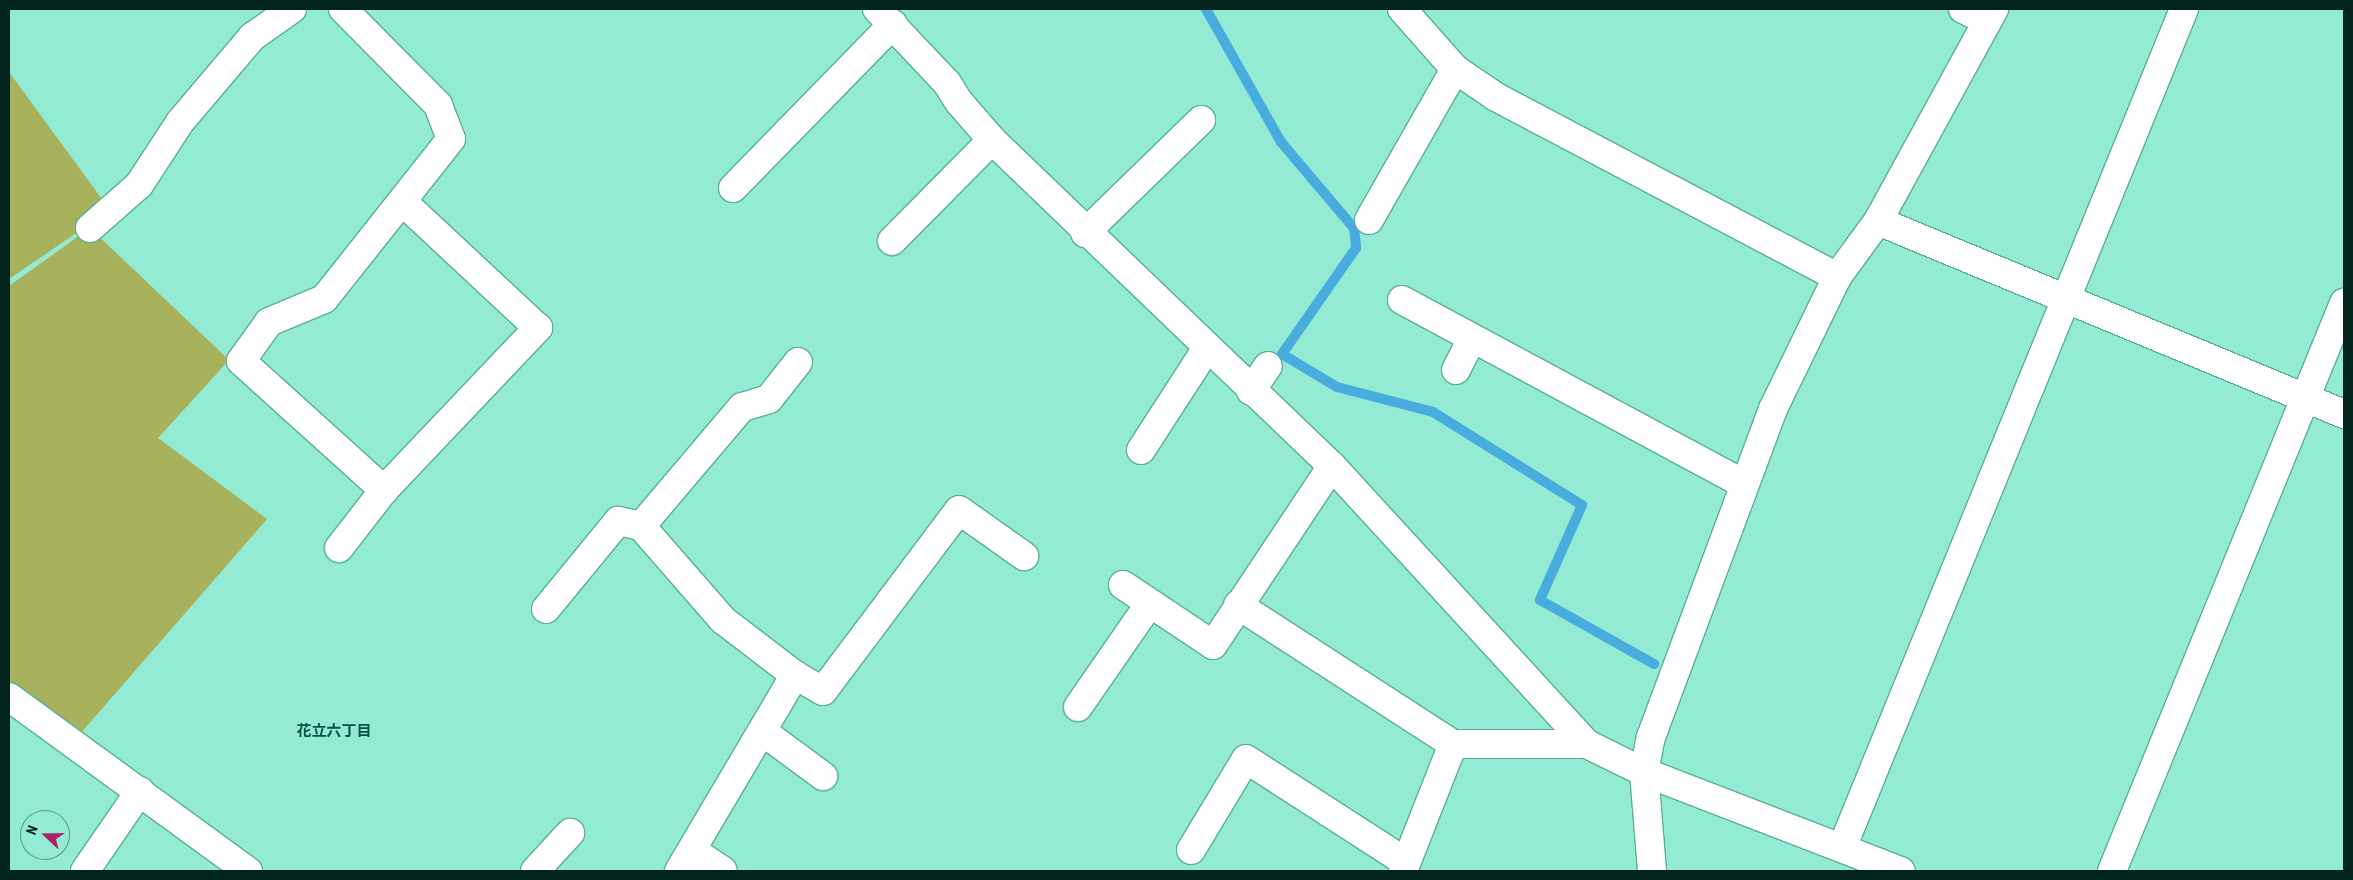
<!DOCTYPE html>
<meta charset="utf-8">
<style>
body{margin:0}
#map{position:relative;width:2353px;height:880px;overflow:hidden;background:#94ebd3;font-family:"Roboto Condensed","Noto Sans JP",sans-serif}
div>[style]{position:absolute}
.green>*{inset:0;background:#a8b15c}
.stream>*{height:10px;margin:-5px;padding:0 5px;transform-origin:5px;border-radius:5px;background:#48acde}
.roads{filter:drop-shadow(1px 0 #59b099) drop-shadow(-1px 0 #59b099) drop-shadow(0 1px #59b099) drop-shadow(0 -1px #59b099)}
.minor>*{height:28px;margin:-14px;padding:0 14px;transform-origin:14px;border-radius:14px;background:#fff}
span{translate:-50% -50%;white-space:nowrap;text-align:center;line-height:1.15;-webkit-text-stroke:4.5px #94ebd3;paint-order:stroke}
.neighbourhood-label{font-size:15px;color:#045344;font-weight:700}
.frame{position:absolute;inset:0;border:10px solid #00231b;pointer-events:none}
.north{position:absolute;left:20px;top:810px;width:50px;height:50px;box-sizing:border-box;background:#94ebd3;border:1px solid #599b89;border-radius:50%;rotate:291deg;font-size:14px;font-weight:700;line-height:20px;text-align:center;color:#00231b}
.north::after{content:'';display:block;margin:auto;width:18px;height:22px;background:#ab246b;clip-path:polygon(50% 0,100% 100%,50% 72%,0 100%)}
</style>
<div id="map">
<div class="green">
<div style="clip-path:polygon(9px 72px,110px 210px,9px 279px)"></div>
<div style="clip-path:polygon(90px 228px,229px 360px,158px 438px,267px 519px,73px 742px,9px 698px,9px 286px)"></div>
</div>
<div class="stream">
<div style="left:1206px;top:9px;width:153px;rotate:60.6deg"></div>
<div style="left:1281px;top:142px;width:113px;rotate:49.7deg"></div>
<div style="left:1354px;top:228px;width:20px;rotate:84deg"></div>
<div style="left:1356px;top:248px;width:129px;rotate:124.9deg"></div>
<div style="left:1282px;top:354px;width:64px;rotate:31deg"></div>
<div style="left:1337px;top:387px;width:99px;rotate:14.6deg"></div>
<div style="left:1433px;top:412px;width:176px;rotate:32deg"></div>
<div style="left:1582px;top:505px;width:104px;rotate:113.9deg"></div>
<div style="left:1540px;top:600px;width:131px;rotate:29.3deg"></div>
</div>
<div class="roads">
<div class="minor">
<div style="left:343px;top:9px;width:135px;rotate:45.3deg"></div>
<div style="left:438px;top:105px;width:36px;rotate:69deg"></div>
<div style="left:451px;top:139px;width:204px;rotate:128.4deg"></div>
<div style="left:324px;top:299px;width:60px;rotate:157.3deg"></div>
<div style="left:269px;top:322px;width:48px;rotate:125.7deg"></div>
<div style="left:241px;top:361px;width:193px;rotate:42.1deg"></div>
<div style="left:384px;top:490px;width:224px;rotate:-46.5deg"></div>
<div style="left:538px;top:328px;width:185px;rotate:-137deg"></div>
<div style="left:877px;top:9px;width:102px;rotate:46.6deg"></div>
<div style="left:947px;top:83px;width:22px;rotate:58deg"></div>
<div style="left:959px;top:102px;width:50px;rotate:49deg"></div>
<div style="left:992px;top:140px;width:471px;rotate:43.8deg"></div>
<div style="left:1332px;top:466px;width:377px;rotate:47.5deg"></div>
<div style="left:1587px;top:744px;width:64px;rotate:26.2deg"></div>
<div style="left:1644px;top:772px;width:275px;rotate:21.1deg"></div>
<div style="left:1402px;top:9px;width:80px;rotate:48.5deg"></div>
<div style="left:1455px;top:69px;width:50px;rotate:34.3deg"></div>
<div style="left:1496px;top:97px;width:386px;rotate:27.8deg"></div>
<div style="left:1963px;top:9px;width:27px;rotate:27deg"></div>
<div style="left:733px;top:188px;width:229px;rotate:-45.7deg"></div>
<div style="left:1369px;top:220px;width:174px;rotate:-60.3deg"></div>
<div style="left:1878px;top:221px;width:504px;rotate:22.5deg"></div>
<div style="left:90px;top:228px;width:65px;rotate:-41.3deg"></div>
<div style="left:139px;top:185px;width:75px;rotate:-56.9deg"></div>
<div style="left:180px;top:122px;width:111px;rotate:-49.7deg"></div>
<div style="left:252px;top:37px;width:49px;rotate:-35deg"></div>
<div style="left:1085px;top:233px;width:162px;rotate:-44.2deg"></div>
<div style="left:892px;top:241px;width:142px;rotate:-45.3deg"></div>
<div style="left:1402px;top:300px;width:388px;rotate:28.3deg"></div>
<div style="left:798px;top:362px;width:47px;rotate:128.1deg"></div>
<div style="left:769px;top:399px;width:28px;rotate:163deg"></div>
<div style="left:742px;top:407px;width:156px;rotate:130.3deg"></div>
<div style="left:641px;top:526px;width:125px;rotate:48.9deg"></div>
<div style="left:723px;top:620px;width:91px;rotate:37.4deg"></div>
<div style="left:795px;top:675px;width:32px;rotate:30deg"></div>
<div style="left:823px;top:691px;width:226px;rotate:-53.1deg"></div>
<div style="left:959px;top:510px;width:80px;rotate:35.3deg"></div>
<div style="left:1456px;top:370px;width:35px;rotate:-63deg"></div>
<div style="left:1251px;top:391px;width:30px;rotate:-56deg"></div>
<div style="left:1141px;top:450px;width:121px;rotate:-57.1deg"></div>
<div style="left:339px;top:548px;width:73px;rotate:-52.2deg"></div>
<div style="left:1123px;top:585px;width:108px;rotate:33.7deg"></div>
<div style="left:1213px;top:645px;width:215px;rotate:-56.4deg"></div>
<div style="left:1238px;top:605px;width:256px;rotate:32.9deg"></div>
<div style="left:1453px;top:744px;width:134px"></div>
<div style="left:546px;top:609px;width:114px;rotate:-50.7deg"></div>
<div style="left:618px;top:521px;width:24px;rotate:12deg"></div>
<div style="left:9px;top:697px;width:296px;rotate:36.1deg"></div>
<div style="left:1078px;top:707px;width:126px;rotate:-55.3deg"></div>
<div style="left:762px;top:731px;width:76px;rotate:36.4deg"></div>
<div style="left:1842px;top:848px;width:906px;rotate:-67.82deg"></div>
<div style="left:692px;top:850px;width:37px;rotate:34deg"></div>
<div style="left:1191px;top:850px;width:106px;rotate:-58.9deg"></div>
<div style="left:1246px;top:759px;width:190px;rotate:32.8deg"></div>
<div style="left:85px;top:871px;width:97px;rotate:-55.5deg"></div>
<div style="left:535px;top:871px;width:52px;rotate:-47.4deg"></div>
<div style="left:679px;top:871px;width:228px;rotate:-59.4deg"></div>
<div style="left:1403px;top:871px;width:136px;rotate:-68.5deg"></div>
<div style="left:1652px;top:871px;width:99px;rotate:-94.6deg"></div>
<div style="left:1644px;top:772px;width:36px;rotate:-79deg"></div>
<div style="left:1651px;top:737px;width:350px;rotate:-69.6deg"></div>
<div style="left:1773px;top:409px;width:147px;rotate:-64.1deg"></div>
<div style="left:1837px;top:277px;width:69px;rotate:-53.8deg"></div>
<div style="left:1878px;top:221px;width:242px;rotate:-61.3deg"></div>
<div style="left:2112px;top:871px;width:614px;rotate:-67.78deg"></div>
</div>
</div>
<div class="neighbourhood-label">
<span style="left:334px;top:732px">花立六丁目</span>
</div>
<div class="frame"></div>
<div class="north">N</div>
</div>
